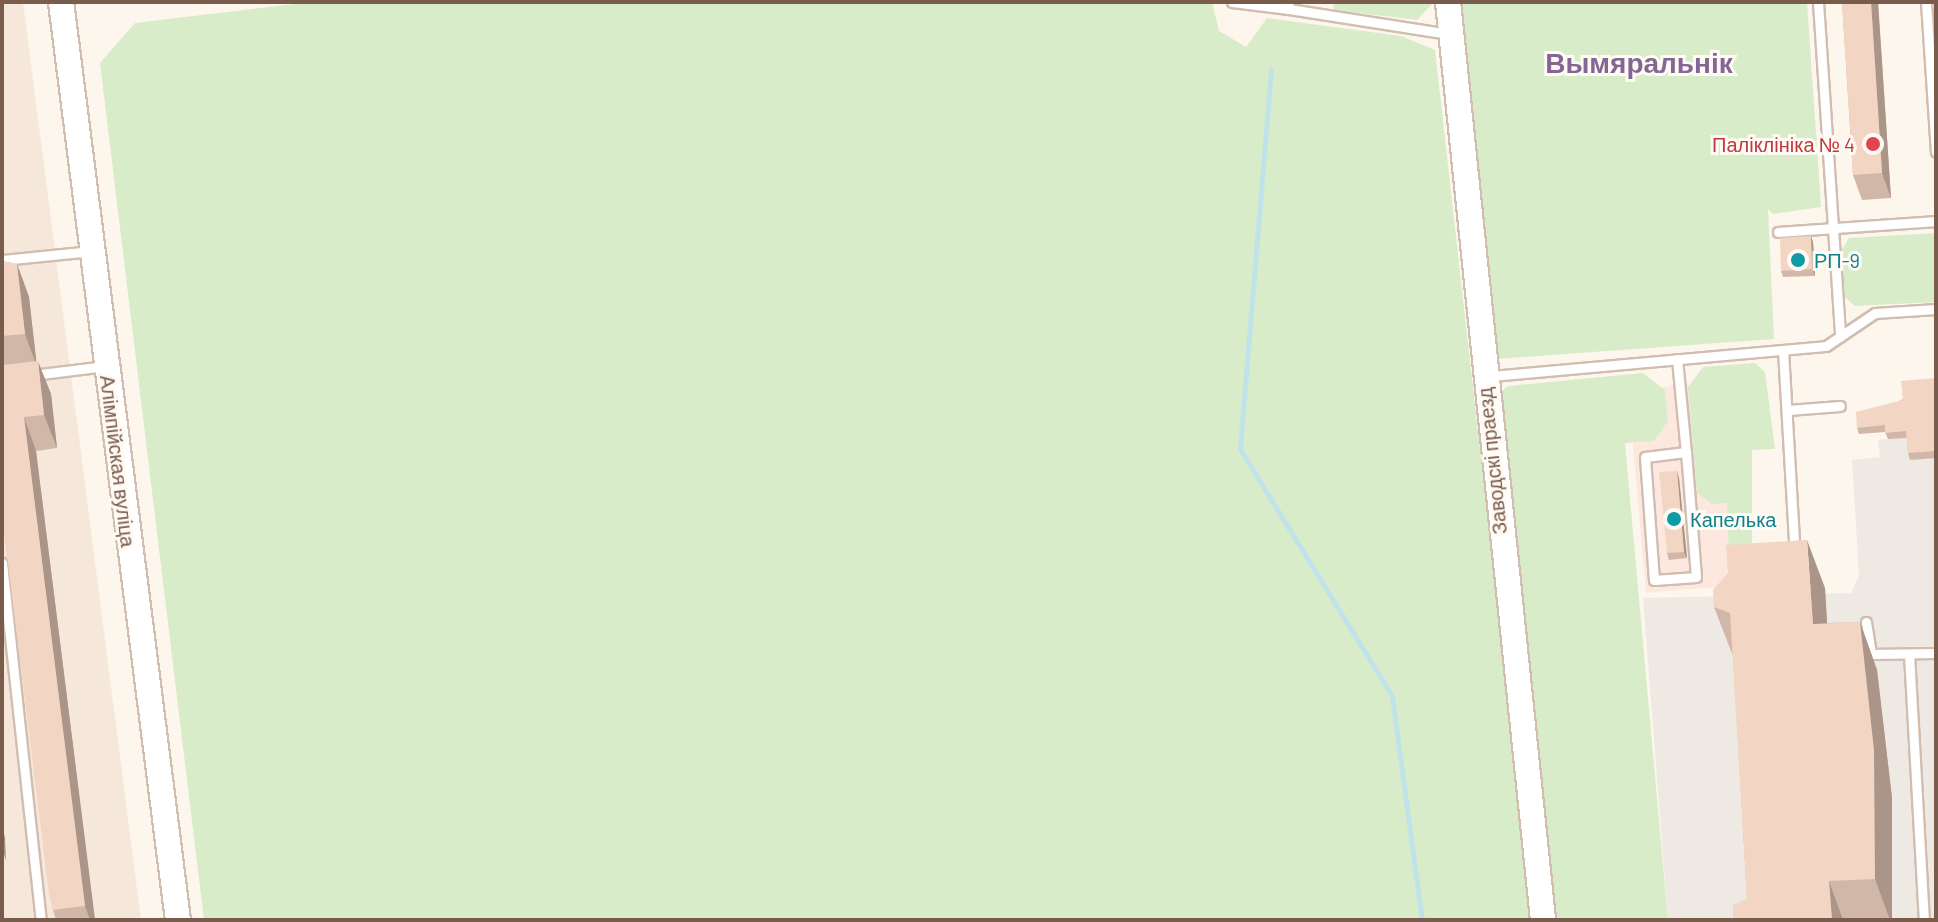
<!DOCTYPE html>
<meta charset="utf-8">
<style>
body{margin:0}
#map{position:relative;width:1938px;height:922px;overflow:hidden;background:#fdf6ec;font-family:Barlow,sans-serif}
div>[style]{position:absolute}
.residential>*{inset:0;background:#f5e8da}
.commercial>*{inset:0;background:#fde8e0}
.industrial>*{inset:0;background:#efe9e4}
.green>*{inset:0;background:#d8ecc9}
.stream>*{height:5px;margin:-2.5px;padding:0 2.5px;transform-origin:2.5px;border-radius:2.5px;background:#bfe3e8}
.roads{filter:drop-shadow(2px 0 #d1beb0) drop-shadow(-2px 0 #d1beb0) drop-shadow(0 2px #d1beb0) drop-shadow(0 -2px #d1beb0)}
.service>*{height:9px;margin:-4.5px;padding:0 4.5px;transform-origin:4.5px;border-radius:4.5px;background:#fff}
.tertiary>*{height:24px;margin:-12px;padding:0 12px;transform-origin:12px;border-radius:12px;background:#fff}
.wall>*{inset:0;background:#d1b7a8}
.shaded-wall>*{inset:0;background:#aa9588}
.building>*{inset:0;background:#f3d5c3}
.dots>*{width:22px;height:22px;translate:-50% -50%;box-sizing:border-box;border:4px solid #fffaf3;border-radius:50%}
span{translate:-50% -50%;white-space:nowrap;text-align:center;line-height:1.15;-webkit-text-stroke:6px #fffaf3;paint-order:stroke}
.health-label{font-size:20px;color:#be3a42}
.right{translate:-100% -50%;text-align:right}
.culture-label{font-size:20px;color:#0d838f}
.left{translate:0 -50%;text-align:left}
.street-label{font-size:20px;color:#7a5c4d}
.district-label{font-size:28px;color:#846695;font-weight:700}
.frame{position:absolute;inset:0;border:4px solid #7a5c4d;pointer-events:none}
</style>
<div id="map">
<div class="residential">
<div style="clip-path:polygon(2px 2px,23px 2px,141px 920px,2px 920px)"></div>
</div>
<div class="commercial">
<div style="clip-path:polygon(1731px 381px,1749px 584px,1646px 593px,1628px 390px)"></div>
</div>
<div class="industrial">
<div style="clip-path:polygon(1936px 385px,1936px 920px,1668px 920px,1643px 598px,1851px 593px,1859px 576px,1852px 460px,1880px 457px,1878px 440px,1888px 439px,1905px 406px)"></div>
</div>
<div class="green">
<div style="clip-path:polygon(311px 2px,1212px 2px,1219px 31px,1246px 47px,1267px 18px,1401px 36px,1435px 50px,1533px 920px,204px 920px,100px 63px,135px 23px)"></div>
<div style="clip-path:polygon(1333px 2px,1434px 2px,1417px 20px,1334px 10px)"></div>
<div style="clip-path:polygon(1455px 2px,1807px 2px,1821px 207px,1773px 214px,1768px 209px,1774px 339px,1496px 359px)"></div>
<div style="clip-path:polygon(1936px 233px,1936px 302px,1855px 306px,1845px 297px,1841px 251px,1849px 238px)"></div>
<div style="clip-path:polygon(1755px 363px,1765px 372px,1775px 449px,1752px 450px,1752px 579px,1730px 580px,1727px 503px,1712px 504px,1697px 493px,1688px 387px,1703px 367px)"></div>
<div style="clip-path:polygon(1643px 373px,1665px 390px,1668px 421px,1654px 441px,1625px 443px,1668px 920px,1553px 920px,1499px 393px,1508px 386px)"></div>
</div>
<div class="stream">
<div style="left:1271px;top:70px;width:380px;rotate:94.7deg"></div>
<div style="left:1240px;top:449px;width:290px;rotate:58.4deg"></div>
<div style="left:1392px;top:696px;width:226px;rotate:82.4deg"></div>
</div>
<div class="roads">
<div class="service">
<div style="left:1232px;top:2px;width:57px;rotate:7deg"></div>
<div style="left:1288px;top:2px;width:7px;rotate:82deg"></div>
<div style="left:1289px;top:9px;width:162px;rotate:8.9deg"></div>
<div style="left:1818px;top:2px;width:335px;rotate:86.2deg"></div>
<div style="left:1926px;top:2px;width:150px;rotate:86.2deg"></div>
<div style="left:1778px;top:232px;width:158px;rotate:-4deg"></div>
<div style="left:2px;top:260px;width:88px;rotate:-5.8deg"></div>
<div style="left:1783px;top:350px;width:192px;rotate:86.7deg"></div>
<div style="left:1677px;top:359px;width:93px;rotate:84.5deg"></div>
<div style="left:1686px;top:452px;width:125px;rotate:85.4deg"></div>
<div style="left:1696px;top:577px;width:42px;rotate:175.9deg"></div>
<div style="left:1654px;top:580px;width:123px;rotate:-94.2deg"></div>
<div style="left:1645px;top:457px;width:41px;rotate:-7deg"></div>
<div style="left:33px;top:375px;width:73px;rotate:-7.1deg"></div>
<div style="left:1490px;top:376px;width:337px;rotate:-5.1deg"></div>
<div style="left:1826px;top:346px;width:59px;rotate:-34deg"></div>
<div style="left:1875px;top:313px;width:61px;rotate:-3.8deg"></div>
<div style="left:1788px;top:410px;width:52px;rotate:-4.4deg"></div>
<div style="left:2px;top:563px;width:359px;rotate:83.8deg"></div>
<div style="left:1866px;top:622px;width:32px;rotate:81deg"></div>
<div style="left:1871px;top:654px;width:65px;rotate:-0.9deg"></div>
<div style="left:1909px;top:654px;width:266px;rotate:86.8deg"></div>
</div>
<div class="tertiary">
<div style="left:61px;top:2px;width:925px;rotate:82.74deg"></div>
<div style="left:1448px;top:2px;width:923px;rotate:84.09deg"></div>
</div>
</div>
<div class="wall">
<div style="clip-path:polygon(1842px 2px,1878px 2px,1891px 198px,1862px 200px,1853px 175px)"></div>
<div style="clip-path:polygon(1811px 236px,1813px 242px,1815px 276px,1783px 277px,1781px 271px)"></div>
<div style="clip-path:polygon(2px 261px,17px 264px,29px 297px,36px 361px,51px 394px,57px 448px,36px 451px,95px 920px,56px 920px,53px 910px,2px 515px)"></div>
<div style="clip-path:polygon(1936px 378px,1936px 458px,1910px 460px,1908px 453px,1907px 438px,1888px 439px,1885px 432px,1859px 434px,1857px 428px)"></div>
<div style="clip-path:polygon(1677px 471px,1679px 478px,1687px 558px,1669px 560px,1667px 553px)"></div>
<div style="clip-path:polygon(1825px 588px,1827px 623px,1860px 622px,1877px 670px,1892px 798px,1892px 920px,1734px 920px,1747px 899px,1733px 656px,1714px 607px)"></div>
</div>
<div class="shaded-wall">
<div style="clip-path:polygon(1871px 2px,1878px 2px,1891px 198px,1882px 173px)"></div>
<div style="clip-path:polygon(1811px 236px,1813px 242px,1815px 276px,1812px 269px)"></div>
<div style="clip-path:polygon(17px 264px,29px 297px,37px 367px,25px 334px)"></div>
<div style="clip-path:polygon(38px 361px,51px 394px,57px 448px,44px 415px)"></div>
<div style="clip-path:polygon(24px 417px,36px 451px,95px 920px,90px 920px,85px 906px)"></div>
<div style="clip-path:polygon(1677px 471px,1679px 478px,1687px 558px,1684px 552px)"></div>
<div style="clip-path:polygon(1807px 540px,1825px 588px,1830px 672px,1813px 624px)"></div>
<div style="clip-path:polygon(1860px 622px,1877px 670px,1892px 798px,1892px 920px,1890px 920px,1875px 879px)"></div>
<div style="clip-path:polygon(3px 831px,5px 837px,6px 861px,4px 854px)"></div>
<div style="clip-path:polygon(1829px 881px,1843px 920px,1832px 920px)"></div>
</div>
<div class="building">
<div style="clip-path:polygon(1842px 2px,1871px 2px,1882px 173px,1853px 175px)"></div>
<div style="clip-path:polygon(1811px 236px,1812px 269px,1781px 271px,1780px 238px)"></div>
<div style="clip-path:polygon(2px 261px,17px 264px,25px 334px,2px 336px)"></div>
<div style="clip-path:polygon(38px 361px,44px 415px,24px 417px,85px 906px,53px 910px,49px 894px,2px 515px,2px 365px)"></div>
<div style="clip-path:polygon(1936px 378px,1936px 451px,1908px 453px,1906px 431px,1885px 433px,1885px 425px,1857px 428px,1856px 412px,1903px 400px,1901px 381px)"></div>
<div style="clip-path:polygon(1677px 471px,1684px 552px,1667px 553px,1659px 472px)"></div>
<div style="clip-path:polygon(1807px 540px,1813px 624px,1860px 622px,1874px 750px,1875px 879px,1829px 881px,1832px 920px,1734px 920px,1733px 919px,1733px 905px,1747px 899px,1730px 613px,1714px 607px,1713px 590px,1728px 573px,1726px 545px)"></div>
<div style="clip-path:polygon(2px 831px,4px 854px,2px 854px)"></div>
</div>
<div class="dots">
<div style="left:1873px;top:144px;background:#e0444e"></div>
<div style="left:1798px;top:260px;background:#0f9aa8"></div>
<div style="left:1674px;top:519px;background:#0f9aa8"></div>
</div>
<div class="health-label">
<span class="right" style="left:1855px;top:144px">Паліклініка № 4</span>
</div>
<div class="culture-label">
<span class="left" style="left:1814px;top:260px">РП-9</span>
<span class="left" style="left:1690px;top:519px">Капелька</span>
</div>
<div class="street-label">
<span style="left:118px;top:461px;rotate:83deg">Алімпійская вуліца</span>
<span style="left:1492px;top:461px;rotate:-96deg">Заводскі праезд</span>
</div>
<div class="district-label">
<span style="left:1639px;top:62px">Вымяральнік</span>
</div>
<div class="frame"></div>
</div>
